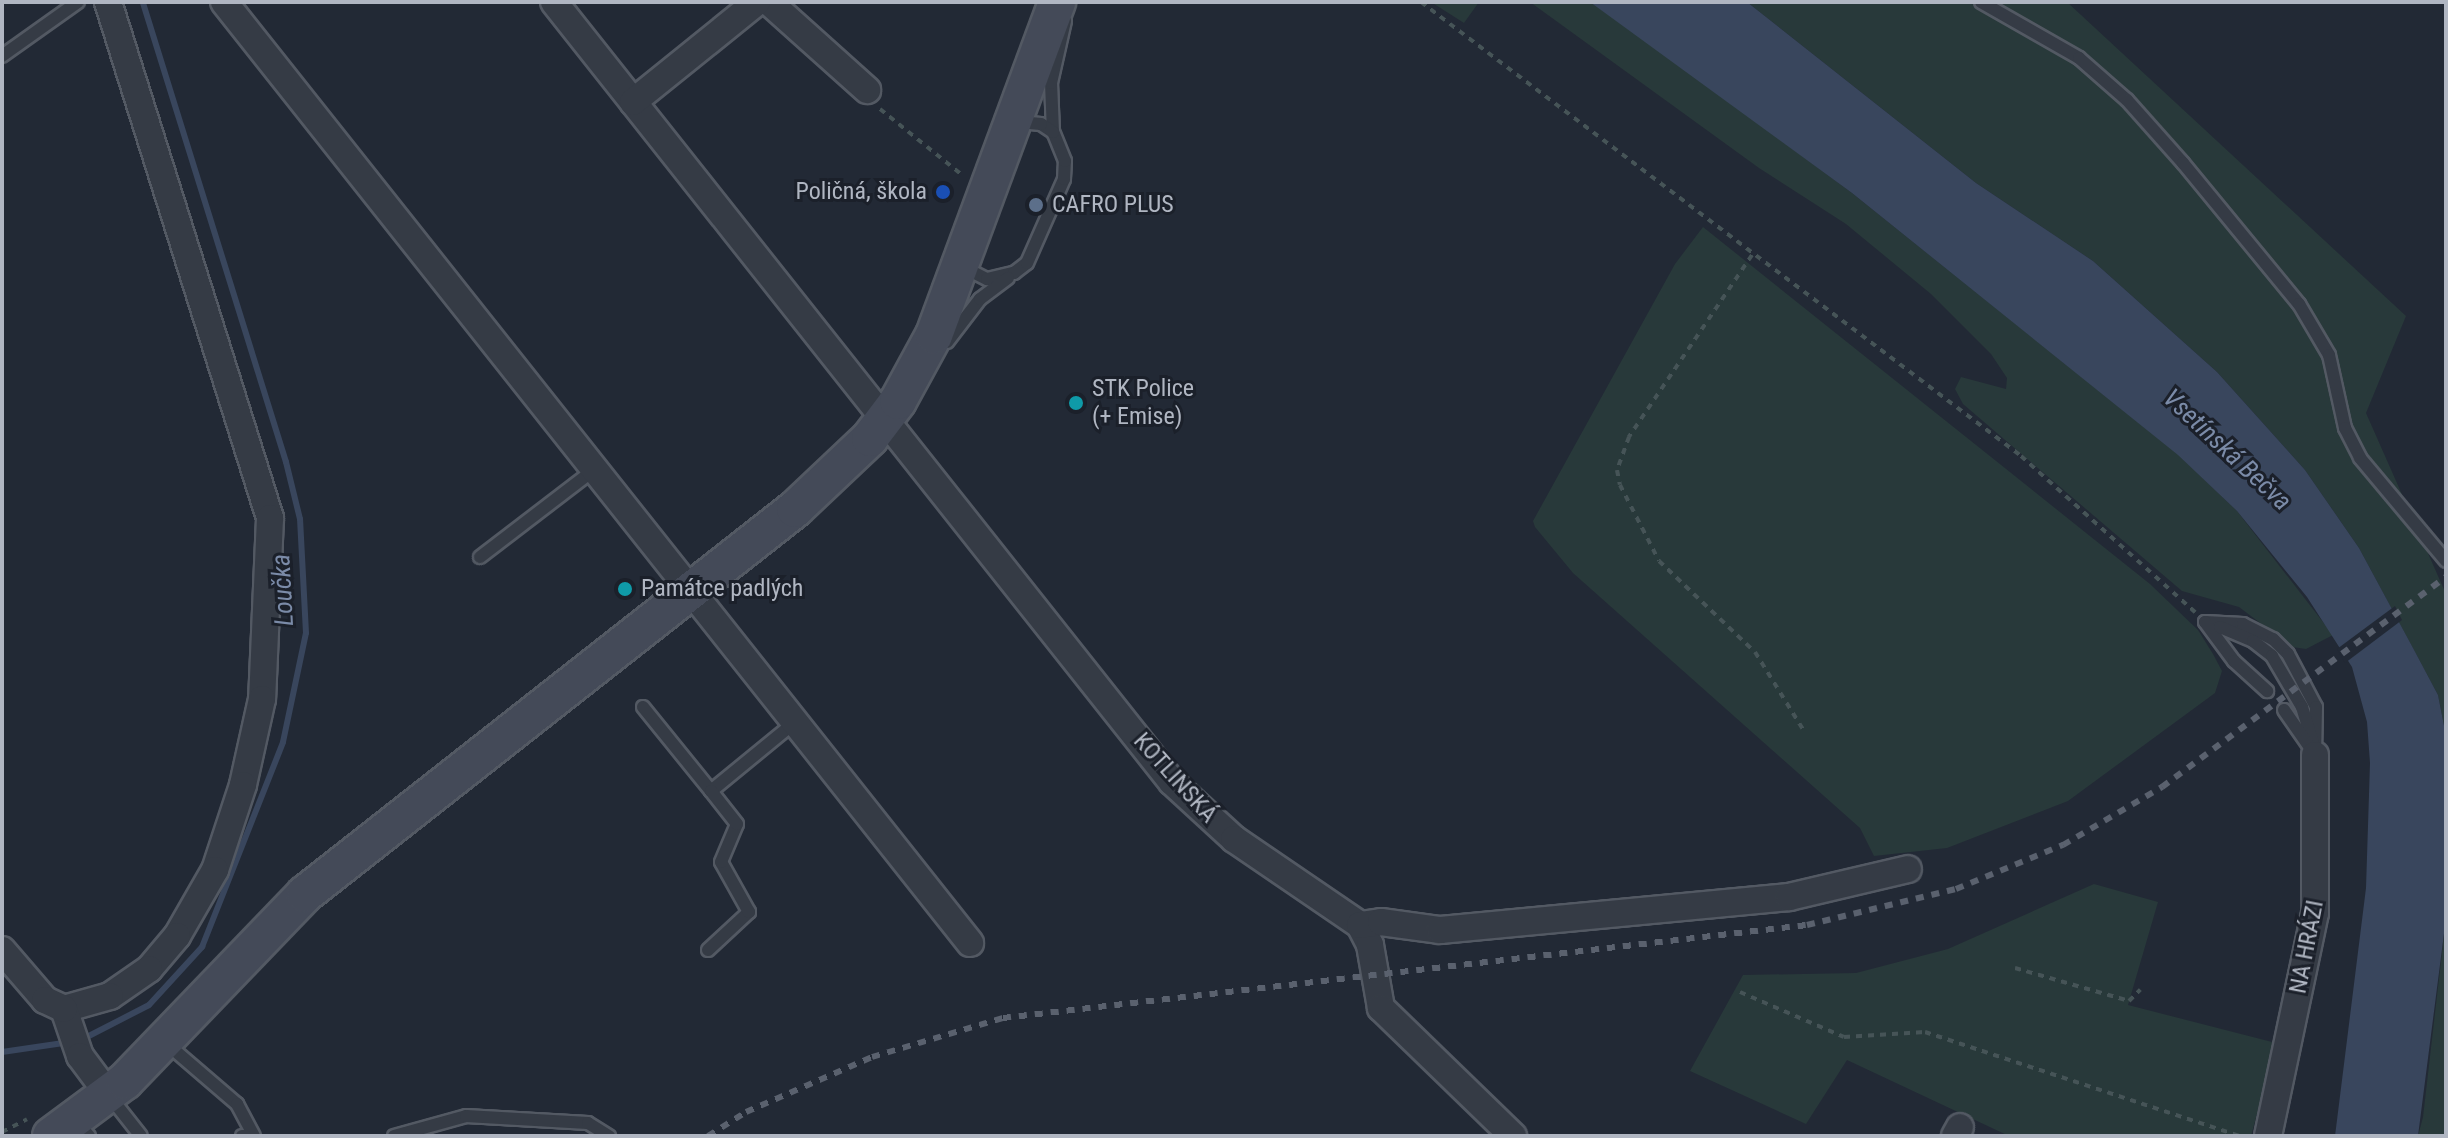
<!DOCTYPE html>
<meta charset="utf-8">
<style>
body{margin:0}
#map{position:relative;width:2448px;height:1138px;overflow:hidden;background:#222935;font-family:"Roboto Condensed",sans-serif}
div>[style]{position:absolute}
.green>*{inset:0;background:#28393a}
.water>*{inset:0;background:#39465d}
.pier>*{inset:0;background:#222935}
.stream>*{height:6px;margin:-3px;padding:0 3px;transform-origin:3px;border-radius:3px;background:#39465d}
.path>*{height:4px;margin-top:-2px;transform-origin:0;background:repeating-linear-gradient(90deg,#465457 0 6px,transparent 0 12px)}
.roads{filter:drop-shadow(2px 0 #535963) drop-shadow(-2px 0 #535963) drop-shadow(0 2px #535963) drop-shadow(0 -2px #535963)}
.service>*{height:12px;margin:-6px;padding:0 6px;transform-origin:6px;border-radius:6px;background:#353b45}
.minor>*{height:26px;margin:-13px;padding:0 13px;transform-origin:13px;border-radius:13px;background:#353b45}
.secondary>*{height:36px;margin:-18px;padding:0 18px;transform-origin:18px;border-radius:18px;background:#444a58}
.rail>*{height:6px;margin-top:-3px;transform-origin:0;background:repeating-linear-gradient(90deg,#5a616e 0 8px,transparent 0 16px)}
.dots>*{width:22px;height:22px;translate:-50% -50%;box-sizing:border-box;border:4px solid #1b202a;border-radius:50%}
span{translate:-50% -50%;white-space:nowrap;text-align:center;line-height:1.15;-webkit-text-stroke:6px #1b202a;paint-order:stroke}
.poi-label{font-size:24px;color:#b0b6c2}
.right{translate:-100% -50%;text-align:right}
.left{translate:0 -50%;text-align:left}
.street-label{font-size:24px;color:#b0b6c2}
.water-label{font-size:26px;color:#7b8ba8;font-style:italic}
.frame{position:absolute;inset:0;border:4px solid #b0b6c2;pointer-events:none}
</style>
<div id="map">
<div class="green">
<div style="clip-path:polygon(1431px 2px,1479px 2px,1464px 23px)"></div>
<div style="clip-path:polygon(1530px 2px,1594px 2px,1852px 193px,2179px 455px,2237px 511px,2333px 635px,2306px 649px,2292px 647px,2239px 607px,2182px 591px,1963px 404px,1955px 389px,1961px 377px,2006px 389px,2007px 378px,1991px 354px,1931px 294px,1846px 224px,1759px 168px)"></div>
<div style="clip-path:polygon(1747px 2px,2067px 2px,2406px 316px,2366px 413px,2446px 594px,2446px 736px,2438px 695px,2359px 548px,2305px 470px,2217px 372px,2093px 261px,1976px 183px)"></div>
<div style="clip-path:polygon(1703px 227px,2150px 584px,2198px 630px,2213px 654px,2222px 671px,2215px 693px,2068px 801px,1947px 848px,1874px 856px,1860px 828px,1573px 573px,1535px 527px,1533px 521px,1675px 264px)"></div>
<div style="clip-path:polygon(2094px 884px,2158px 902px,2128px 1005px,2276px 1043px,2251px 1136px,2009px 1136px,1847px 1060px,1806px 1124px,1690px 1071px,1743px 975px,1856px 973px,1948px 949px)"></div>
<div style="clip-path:polygon(2446px 918px,2446px 1136px,2418px 1136px,2423px 1117px)"></div>
</div>
<div class="water">
<div style="clip-path:polygon(1590px 2px,1747px 2px,1976px 183px,2093px 261px,2217px 372px,2305px 470px,2359px 548px,2413px 648px,2438px 695px,2446px 736px,2446px 918px,2418px 1136px,2335px 1136px,2366px 888px,2370px 763px,2367px 722px,2352px 667px,2307px 597px,2237px 511px,2178px 455px,1852px 193px)"></div>
</div>
<div class="pier">
<div style="clip-path:polygon(2395px 606px,2402px 620px,2345px 663px,2337px 649px)"></div>
</div>
<div class="stream">
<div style="left:81px;top:1040px;width:76px;rotate:-27.2deg"></div>
<div style="left:149px;top:1005px;width:79px;rotate:-47.6deg"></div>
<div style="left:202px;top:947px;width:220px;rotate:-68.4deg"></div>
<div style="left:283px;top:742px;width:111px;rotate:-78.1deg"></div>
<div style="left:306px;top:633px;width:114px;rotate:-93deg"></div>
<div style="left:300px;top:519px;width:59px;rotate:-103.8deg"></div>
<div style="left:286px;top:462px;width:482px;rotate:-107.3deg"></div>
<div style="left:2px;top:1052px;width:69px;rotate:-8.4deg"></div>
</div>
<div class="path">
<div style="left:1421px;top:2px;width:752px;rotate:37.11deg"></div>
<div style="left:2021px;top:456px;width:234px;rotate:41.9deg"></div>
<div style="left:880px;top:109px;width:105px;rotate:38.8deg"></div>
<div style="left:1752px;top:255px;width:220px;rotate:124.1deg"></div>
<div style="left:1629px;top:437px;width:35px;rotate:110deg"></div>
<div style="left:1617px;top:470px;width:15px;rotate:79deg"></div>
<div style="left:1620px;top:485px;width:85px;rotate:62.8deg"></div>
<div style="left:1659px;top:561px;width:132px;rotate:43.5deg"></div>
<div style="left:1755px;top:652px;width:93px;rotate:58.2deg"></div>
<div style="left:2015px;top:968px;width:119px;rotate:16.1deg"></div>
<div style="left:2129px;top:1001px;width:16px;rotate:-45deg"></div>
<div style="left:1740px;top:992px;width:113px;rotate:23.4deg"></div>
<div style="left:1844px;top:1037px;width:81px;rotate:-3.5deg"></div>
<div style="left:1925px;top:1032px;width:331px;rotate:18.3deg"></div>
<div style="left:2px;top:1132px;width:28px;rotate:-27deg"></div>
</div>
<div class="roads">
<div class="service">
<div style="left:1981px;top:2px;width:113px;rotate:29.7deg"></div>
<div style="left:2079px;top:58px;width:64px;rotate:41.2deg"></div>
<div style="left:2127px;top:100px;width:84px;rotate:48.4deg"></div>
<div style="left:2183px;top:163px;width:183px;rotate:50.6deg"></div>
<div style="left:2299px;top:304px;width:59px;rotate:59.5deg"></div>
<div style="left:2329px;top:355px;width:75px;rotate:77.6deg"></div>
<div style="left:2345px;top:428px;width:34px;rotate:63deg"></div>
<div style="left:2360px;top:458px;width:134px;rotate:50.1deg"></div>
<div style="left:2px;top:56px;width:93px;rotate:-35.4deg"></div>
<div style="left:1053px;top:132px;width:49px;rotate:-92.3deg"></div>
<div style="left:1051px;top:83px;width:64px;rotate:-77.3deg"></div>
<div style="left:963px;top:267px;width:27px;rotate:27deg"></div>
<div style="left:987px;top:279px;width:28px;rotate:-13deg"></div>
<div style="left:1014px;top:273px;width:16px;rotate:-38deg"></div>
<div style="left:1027px;top:263px;width:92px;rotate:-66.2deg"></div>
<div style="left:1064px;top:179px;width:18px;rotate:-87deg"></div>
<div style="left:1065px;top:161px;width:31px;rotate:-112deg"></div>
<div style="left:1053px;top:132px;width:14px;rotate:-146deg"></div>
<div style="left:1041px;top:124px;width:25px;rotate:-175deg"></div>
<div style="left:947px;top:342px;width:54px;rotate:-52.5deg"></div>
<div style="left:980px;top:299px;width:35px;rotate:-37deg"></div>
<div style="left:480px;top:557px;width:145px;rotate:-37.4deg"></div>
<div style="left:2205px;top:622px;width:38px;rotate:3deg"></div>
<div style="left:2243px;top:624px;width:34px;rotate:27deg"></div>
<div style="left:2273px;top:639px;width:21px;rotate:45deg"></div>
<div style="left:2288px;top:654px;width:60px;rotate:62.2deg"></div>
<div style="left:2316px;top:707px;width:48px;rotate:91.2deg"></div>
<div style="left:2205px;top:622px;width:49px;rotate:53.4deg"></div>
<div style="left:2234px;top:661px;width:45px;rotate:42.3deg"></div>
<div style="left:2220px;top:627px;width:36px;rotate:23deg"></div>
<div style="left:2253px;top:641px;width:24px;rotate:38deg"></div>
<div style="left:2272px;top:656px;width:59px;rotate:59.5deg"></div>
<div style="left:2302px;top:707px;width:39px;rotate:73deg"></div>
<div style="left:643px;top:707px;width:108px;rotate:51deg"></div>
<div style="left:711px;top:791px;width:107px;rotate:-39.3deg"></div>
<div style="left:2284px;top:710px;width:47px;rotate:55.3deg"></div>
<div style="left:708px;top:950px;width:56px;rotate:-42.8deg"></div>
<div style="left:749px;top:912px;width:57px;rotate:-119.2deg"></div>
<div style="left:721px;top:862px;width:41px;rotate:-67.2deg"></div>
<div style="left:737px;top:824px;width:42px;rotate:-128.2deg"></div>
<div style="left:166px;top:1043px;width:94px;rotate:40.7deg"></div>
<div style="left:237px;top:1104px;width:36px;rotate:62deg"></div>
<div style="left:111px;top:1098px;width:48px;rotate:51.7deg"></div>
<div style="left:76px;top:1121px;width:20px;rotate:49deg"></div>
<div style="left:242px;top:1136px;width:3px"></div>
<div style="left:394px;top:1136px;width:75px;rotate:-15.5deg"></div>
<div style="left:466px;top:1116px;width:122px;rotate:3.3deg"></div>
<div style="left:588px;top:1123px;width:25px;rotate:32deg"></div>
</div>
<div class="minor">
<div style="left:108px;top:2px;width:541px;rotate:72.57deg"></div>
<div style="left:270px;top:518px;width:181px;rotate:92.5deg"></div>
<div style="left:262px;top:699px;width:88px;rotate:102.5deg"></div>
<div style="left:243px;top:785px;width:89px;rotate:108.2deg"></div>
<div style="left:215px;top:870px;width:76px;rotate:119.9deg"></div>
<div style="left:177px;top:936px;width:43px;rotate:130.3deg"></div>
<div style="left:149px;top:969px;width:47px;rotate:145.3deg"></div>
<div style="left:110px;top:996px;width:48px;rotate:164.2deg"></div>
<div style="left:64px;top:1009px;width:50px;rotate:71.2deg"></div>
<div style="left:80px;top:1056px;width:49px;rotate:53.4deg"></div>
<div style="left:224px;top:2px;width:1201px;rotate:51.59deg"></div>
<div style="left:554px;top:2px;width:995px;rotate:51.61deg"></div>
<div style="left:1172px;top:782px;width:84px;rotate:42.6deg"></div>
<div style="left:1234px;top:839px;width:153px;rotate:34.3deg"></div>
<div style="left:1360px;top:925px;width:22px;rotate:63deg"></div>
<div style="left:1370px;top:945px;width:64px;rotate:80.1deg"></div>
<div style="left:1381px;top:1008px;width:184px;rotate:44.1deg"></div>
<div style="left:769px;top:2px;width:132px;rotate:41.9deg"></div>
<div style="left:633px;top:102px;width:159px;rotate:-38.9deg"></div>
<div style="left:1360px;top:925px;width:21px;rotate:-8deg"></div>
<div style="left:1381px;top:922px;width:60px;rotate:7.7deg"></div>
<div style="left:1440px;top:930px;width:351px;rotate:-5.4deg"></div>
<div style="left:1789px;top:897px;width:122px;rotate:-13.2deg"></div>
<div style="left:2px;top:950px;width:66px;rotate:49.3deg"></div>
<div style="left:45px;top:1000px;width:21px;rotate:25deg"></div>
<div style="left:1955px;top:1136px;width:10px;rotate:-61deg"></div>
<div style="left:2268px;top:1136px;width:228px;rotate:-78.1deg"></div>
<div style="left:2315px;top:913px;width:158px;rotate:-90deg"></div>
</div>
<div class="secondary">
<div style="left:51px;top:1136px;width:92px;rotate:-36.6deg"></div>
<div style="left:125px;top:1081px;width:260px;rotate:-46.1deg"></div>
<div style="left:305px;top:894px;width:623px;rotate:-38.16deg"></div>
<div style="left:795px;top:509px;width:103px;rotate:-43.4deg"></div>
<div style="left:870px;top:438px;width:46px;rotate:-52.9deg"></div>
<div style="left:898px;top:401px;width:75px;rotate:-61.4deg"></div>
<div style="left:934px;top:335px;width:355px;rotate:-69.7deg"></div>
</div>
</div>
<div class="rail">
<div style="left:708px;top:1136px;width:45px;rotate:-32.3deg"></div>
<div style="left:746px;top:1112px;width:137px;rotate:-23.6deg"></div>
<div style="left:872px;top:1057px;width:137px;rotate:-16.6deg"></div>
<div style="left:1003px;top:1018px;width:809px;rotate:-6.6deg"></div>
<div style="left:1807px;top:925px;width:153px;rotate:-13.6deg"></div>
<div style="left:1956px;top:889px;width:116px;rotate:-22.4deg"></div>
<div style="left:2063px;top:845px;width:115px;rotate:-30.4deg"></div>
<div style="left:2162px;top:787px;width:353px;rotate:-36.5deg"></div>
</div>
<div class="dots">
<div style="left:943px;top:192px;background:#1a4fb4"></div>
<div style="left:1036px;top:205px;background:#5c6f8a"></div>
<div style="left:1076px;top:403px;background:#0f9aa8"></div>
<div style="left:625px;top:589px;background:#0f9aa8"></div>
</div>
<div class="poi-label">
<span class="right" style="left:927px;top:192px">Poličná, škola</span>
<span class="left" style="left:1052px;top:205px">CAFRO PLUS</span>
<span class="left" style="left:1092px;top:403px">STK Police<br>(+ Emise)</span>
<span class="left" style="left:641px;top:589px">Památce padlých</span>
</div>
<div class="street-label">
<span style="left:1175px;top:778px;rotate:48deg">KOTLINSKÁ</span>
<span style="left:2307px;top:947px;rotate:-79deg">NA HRÁZI</span>
</div>
<div class="water-label">
<span style="left:2227px;top:450px;rotate:43deg">Vsetínská Bečva</span>
<span style="left:283px;top:590px;rotate:-93deg">Loučka</span>
</div>
<div class="frame"></div>
</div>
